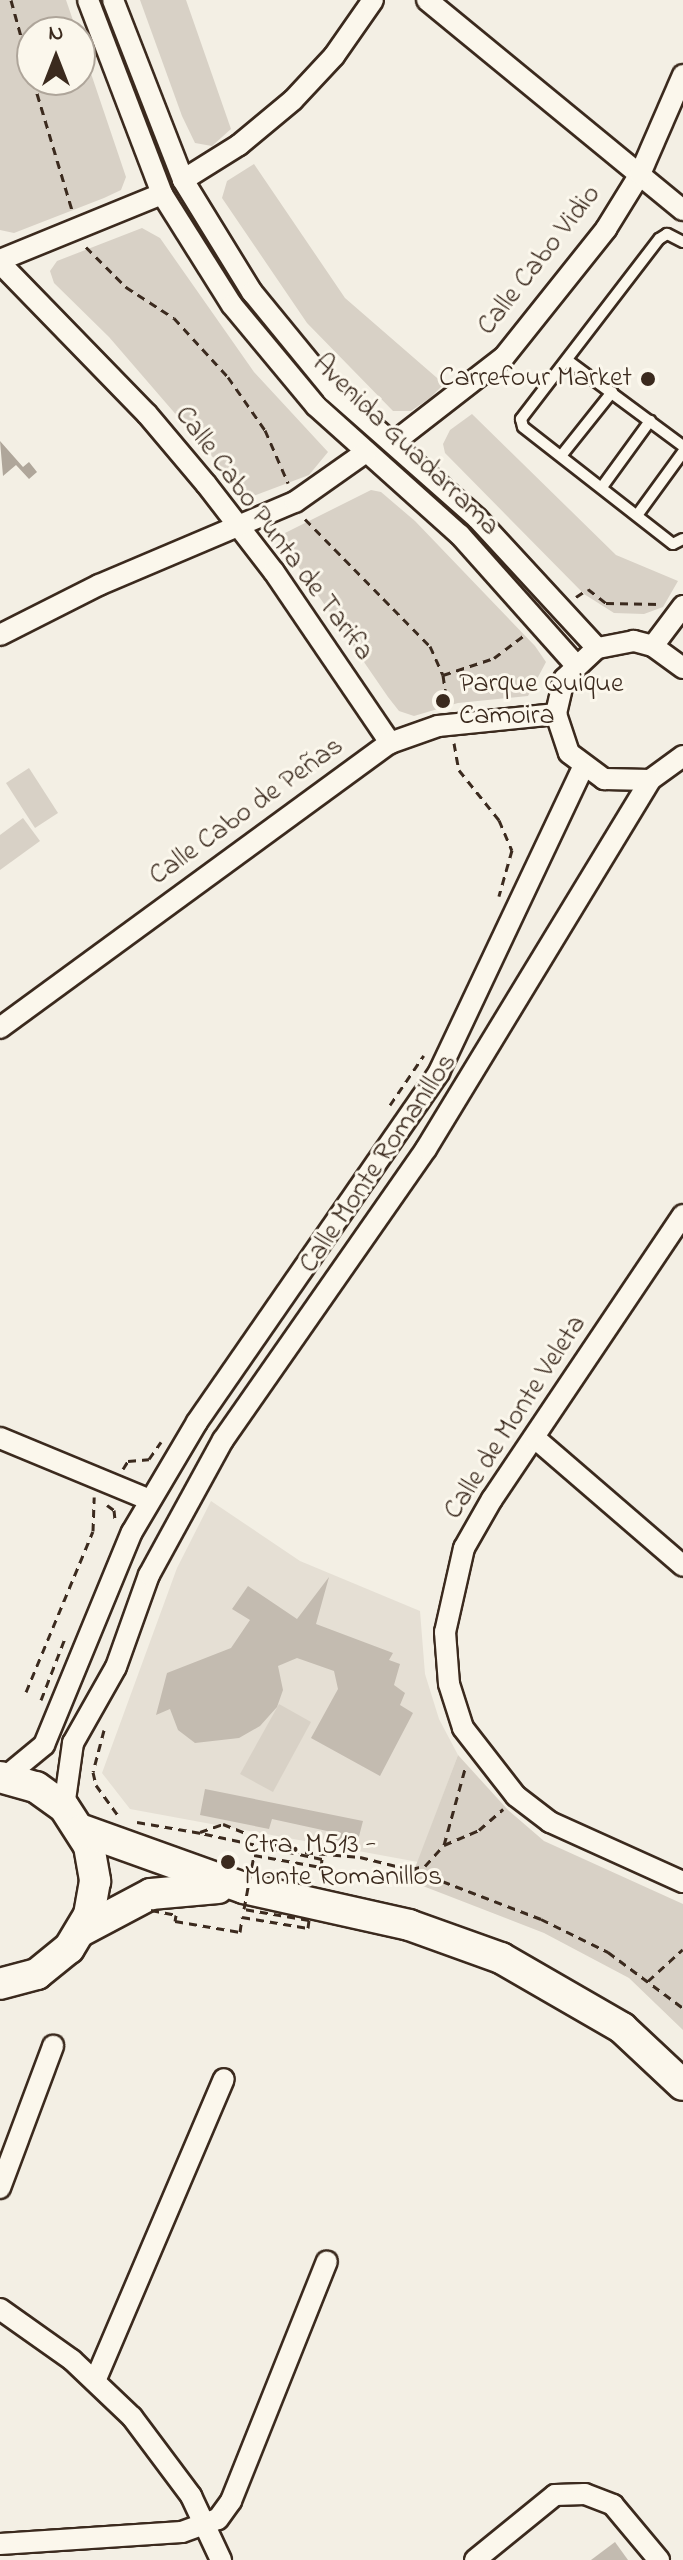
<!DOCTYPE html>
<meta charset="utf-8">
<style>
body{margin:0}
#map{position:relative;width:683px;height:2560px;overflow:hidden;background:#f3efe4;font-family:"Indie Flower",sans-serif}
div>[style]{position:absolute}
.built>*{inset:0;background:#e5dfd4}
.green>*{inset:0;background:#d8d1c6}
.water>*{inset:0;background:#afa69a}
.building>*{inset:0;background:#c3bbb0}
.path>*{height:3px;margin-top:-1.5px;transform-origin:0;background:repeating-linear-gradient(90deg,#3b2a1e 0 8px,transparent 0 14px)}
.roads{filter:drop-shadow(2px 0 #3b2a1e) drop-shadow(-2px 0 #3b2a1e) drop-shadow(0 2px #3b2a1e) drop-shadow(0 -2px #3b2a1e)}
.lane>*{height:10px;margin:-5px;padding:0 5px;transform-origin:5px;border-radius:5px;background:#fbf7ec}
.street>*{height:20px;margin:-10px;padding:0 10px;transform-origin:10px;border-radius:10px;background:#fbf7ec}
.primary>*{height:30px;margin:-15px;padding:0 15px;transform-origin:15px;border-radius:15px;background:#fbf7ec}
.path-bridge>*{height:3px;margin-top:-1.5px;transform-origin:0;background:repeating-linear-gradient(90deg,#3b2a1e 0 8px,transparent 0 14px)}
.dots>*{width:22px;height:22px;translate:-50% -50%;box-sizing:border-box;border:4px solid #fbf7ec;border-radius:50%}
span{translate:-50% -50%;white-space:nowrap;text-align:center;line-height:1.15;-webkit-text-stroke:6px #fbf7ec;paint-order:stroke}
.street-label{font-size:28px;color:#3b2a1e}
.poi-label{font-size:28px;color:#3b2a1e}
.right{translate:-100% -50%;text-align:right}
.left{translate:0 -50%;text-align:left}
.north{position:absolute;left:16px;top:16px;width:80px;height:80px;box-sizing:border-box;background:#fbf7ec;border:2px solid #aea59a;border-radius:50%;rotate:0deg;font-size:22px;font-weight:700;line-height:32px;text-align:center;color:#3b2a1e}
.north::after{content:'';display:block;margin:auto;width:28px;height:36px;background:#3b2a1e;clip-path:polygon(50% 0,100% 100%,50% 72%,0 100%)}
</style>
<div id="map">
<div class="built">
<div style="clip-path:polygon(211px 1501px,300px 1561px,420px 1611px,425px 1674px,439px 1719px,458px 1755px,418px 1862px,130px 1809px,102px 1773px,177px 1568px)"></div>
</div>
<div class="green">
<div style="clip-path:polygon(0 0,66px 0,77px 32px,32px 32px,32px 80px,80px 80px,80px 41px,126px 177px,121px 190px,104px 198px,14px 233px,0 230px)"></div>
<div style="clip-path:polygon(140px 0,186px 0,231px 129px,212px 146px,195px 143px,182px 116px)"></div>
<div style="clip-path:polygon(254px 164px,345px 298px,444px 384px,430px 398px,411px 411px,393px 411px,307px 323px,222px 198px,227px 181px)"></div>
<div style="clip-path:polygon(142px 228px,160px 238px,254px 372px,328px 452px,309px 475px,248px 498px,109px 337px,54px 283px,50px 271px,57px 261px)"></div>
<div style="clip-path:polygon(472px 414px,616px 555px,678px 581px,663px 607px,644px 614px,614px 613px,584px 594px,445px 453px,443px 444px,450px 430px)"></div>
<div style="clip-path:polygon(371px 490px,381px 492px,415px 521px,535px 646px,546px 662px,528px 696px,458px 703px,414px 716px,399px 711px,388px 697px,287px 550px,285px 533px)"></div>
<div style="clip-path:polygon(29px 768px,58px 813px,35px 828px,6px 783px)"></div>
<div style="clip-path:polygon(23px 818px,40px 841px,0 870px,0 835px)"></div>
<div style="clip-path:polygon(279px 1704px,311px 1722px,273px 1792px,240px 1774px)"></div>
<div style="clip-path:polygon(458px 1755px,508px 1810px,544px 1841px,683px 1904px,683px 2030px,629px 1978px,544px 1933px,410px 1881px)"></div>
</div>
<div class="water">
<div style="clip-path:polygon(0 441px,23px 467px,29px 462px,37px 472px,29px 479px,16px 465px,3px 476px)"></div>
</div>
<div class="building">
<div style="clip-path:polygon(329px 1577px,316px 1624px,393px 1653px,389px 1660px,400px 1664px,394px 1685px,405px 1693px,400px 1705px,413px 1713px,380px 1776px,311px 1738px,338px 1689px,334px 1671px,297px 1658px,278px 1666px,283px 1690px,277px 1707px,260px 1726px,239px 1738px,195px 1743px,178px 1730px,170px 1709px,156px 1715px,167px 1673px,231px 1648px,250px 1620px,232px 1609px,248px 1586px,297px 1619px)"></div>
<div style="clip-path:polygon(205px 1789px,363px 1821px,357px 1844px,326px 1838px,327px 1831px,272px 1819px,269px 1829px,200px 1815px)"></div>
<div style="clip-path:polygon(615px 2542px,628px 2560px,591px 2560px)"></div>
</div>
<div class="path">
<div style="left:11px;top:0;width:79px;rotate:74.6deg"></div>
<div style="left:33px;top:80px;width:136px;rotate:73.3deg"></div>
<div style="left:86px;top:247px;width:57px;rotate:45deg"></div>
<div style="left:126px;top:287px;width:57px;rotate:32.9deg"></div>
<div style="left:174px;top:318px;width:80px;rotate:47.5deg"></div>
<div style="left:228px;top:377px;width:65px;rotate:55.1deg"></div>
<div style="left:265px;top:430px;width:58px;rotate:66.5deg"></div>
<div style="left:305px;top:519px;width:178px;rotate:45.5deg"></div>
<div style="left:430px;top:646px;width:32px;rotate:66deg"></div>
<div style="left:443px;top:675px;width:29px;rotate:82deg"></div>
<div style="left:576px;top:597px;width:14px;rotate:-34deg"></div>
<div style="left:588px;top:589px;width:23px;rotate:38deg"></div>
<div style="left:606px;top:603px;width:54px;rotate:1.1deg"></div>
<div style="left:443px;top:675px;width:54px;rotate:-18.4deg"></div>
<div style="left:494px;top:658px;width:39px;rotate:-37deg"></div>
<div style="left:454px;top:743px;width:27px;rotate:80deg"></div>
<div style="left:459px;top:770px;width:64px;rotate:51.3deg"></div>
<div style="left:499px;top:820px;width:33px;rotate:67deg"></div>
<div style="left:512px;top:850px;width:48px;rotate:105.8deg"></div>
<div style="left:390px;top:1105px;width:60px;rotate:-55.8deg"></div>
<div style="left:123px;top:1469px;width:9px;rotate:-58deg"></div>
<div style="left:128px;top:1461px;width:21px;rotate:-5deg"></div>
<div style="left:149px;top:1459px;width:21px;rotate:-55deg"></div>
<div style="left:107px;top:1505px;width:9px;rotate:36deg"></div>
<div style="left:114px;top:1510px;width:10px;rotate:84deg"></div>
<div style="left:26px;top:1692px;width:174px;rotate:-67.4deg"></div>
<div style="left:93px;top:1531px;width:34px;rotate:-88deg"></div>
<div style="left:41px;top:1700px;width:66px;rotate:-68.8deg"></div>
<div style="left:104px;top:1730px;width:43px;rotate:104.7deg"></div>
<div style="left:93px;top:1772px;width:13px;rotate:77deg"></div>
<div style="left:96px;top:1785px;width:39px;rotate:54deg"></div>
<div style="left:137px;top:1822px;width:65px;rotate:9.8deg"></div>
<div style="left:200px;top:1832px;width:24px;rotate:-19deg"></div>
<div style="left:223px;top:1824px;width:73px;rotate:21.7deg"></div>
<div style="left:291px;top:1851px;width:69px;rotate:5deg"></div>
<div style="left:360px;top:1857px;width:58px;rotate:14deg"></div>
<div style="left:416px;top:1871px;width:134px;rotate:21deg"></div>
<div style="left:541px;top:1919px;width:75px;rotate:26.2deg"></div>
<div style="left:608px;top:1952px;width:94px;rotate:36.7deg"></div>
<div style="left:444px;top:1845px;width:83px;rotate:-74.6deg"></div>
<div style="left:411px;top:1869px;width:14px;rotate:-12deg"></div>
<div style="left:425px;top:1866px;width:28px;rotate:-48deg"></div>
<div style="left:444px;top:1845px;width:38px;rotate:-23deg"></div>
<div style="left:479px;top:1830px;width:32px;rotate:-41deg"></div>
<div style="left:648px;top:1981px;width:47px;rotate:-42.4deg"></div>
</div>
<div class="roads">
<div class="lane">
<div style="left:683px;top:242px;width:18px;rotate:-153deg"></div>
<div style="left:667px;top:234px;width:9px;rotate:148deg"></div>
<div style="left:659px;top:239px;width:227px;rotate:127.5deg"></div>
<div style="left:521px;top:419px;width:8px;rotate:76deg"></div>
<div style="left:523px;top:427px;width:190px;rotate:38deg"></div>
<div style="left:673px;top:544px;width:11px;rotate:-27deg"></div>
<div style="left:567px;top:360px;width:144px;rotate:36.6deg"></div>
<div style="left:561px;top:456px;width:82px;rotate:-51.4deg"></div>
<div style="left:602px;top:487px;width:82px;rotate:-54deg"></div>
<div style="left:638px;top:514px;width:77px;rotate:-54deg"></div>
</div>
<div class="street">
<div style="left:88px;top:0;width:208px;rotate:69.1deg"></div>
<div style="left:162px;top:194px;width:131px;rotate:57.8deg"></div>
<div style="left:232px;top:305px;width:131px;rotate:50.3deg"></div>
<div style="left:316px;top:406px;width:193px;rotate:41.9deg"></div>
<div style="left:460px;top:535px;width:173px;rotate:48.3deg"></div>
<div style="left:113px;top:0;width:193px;rotate:68.7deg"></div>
<div style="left:183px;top:180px;width:132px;rotate:58.4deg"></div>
<div style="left:252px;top:292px;width:128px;rotate:50.7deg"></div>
<div style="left:333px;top:391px;width:192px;rotate:41.4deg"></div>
<div style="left:477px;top:518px;width:177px;rotate:47.3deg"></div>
<div style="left:427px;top:0;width:331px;rotate:39.4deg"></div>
<div style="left:183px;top:180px;width:66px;rotate:-32deg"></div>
<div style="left:239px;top:145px;width:70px;rotate:-39.8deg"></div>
<div style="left:293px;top:100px;width:60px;rotate:-47deg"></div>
<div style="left:334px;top:56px;width:68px;rotate:-55.1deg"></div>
<div style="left:0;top:260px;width:175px;rotate:-22.2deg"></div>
<div style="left:0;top:263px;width:211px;rotate:45.8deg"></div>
<div style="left:147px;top:414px;width:92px;rotate:49.9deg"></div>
<div style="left:206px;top:484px;width:111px;rotate:52.3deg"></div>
<div style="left:274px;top:572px;width:207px;rotate:55.8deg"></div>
<div style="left:393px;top:443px;width:140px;rotate:-37.8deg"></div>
<div style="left:504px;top:357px;width:164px;rotate:-51.4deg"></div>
<div style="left:606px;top:229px;width:65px;rotate:-58.3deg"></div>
<div style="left:640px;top:174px;width:108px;rotate:-66.5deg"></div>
<div style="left:0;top:635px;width:111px;rotate:-26.8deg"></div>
<div style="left:99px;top:585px;width:213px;rotate:-23deg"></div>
<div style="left:295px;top:502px;width:87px;rotate:-35.2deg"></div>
<div style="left:653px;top:646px;width:50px;rotate:-53.1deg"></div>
<div style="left:683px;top:668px;width:37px;rotate:-144deg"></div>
<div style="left:653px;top:646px;width:20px;rotate:-165deg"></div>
<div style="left:634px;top:641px;width:38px;rotate:169deg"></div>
<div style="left:597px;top:648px;width:45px;rotate:136.8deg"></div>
<div style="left:564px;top:679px;width:36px;rotate:103deg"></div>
<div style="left:556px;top:714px;width:41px;rotate:71.6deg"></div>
<div style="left:569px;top:753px;width:44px;rotate:36.6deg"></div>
<div style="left:604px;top:779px;width:46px;rotate:1.2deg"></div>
<div style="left:650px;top:780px;width:41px;rotate:-36deg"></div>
<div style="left:0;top:1028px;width:483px;rotate:-36.2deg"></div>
<div style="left:390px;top:743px;width:51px;rotate:-19.5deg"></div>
<div style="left:438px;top:726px;width:119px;rotate:-5.8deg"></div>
<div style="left:683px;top:1215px;width:342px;rotate:123.9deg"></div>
<div style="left:492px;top:1499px;width:56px;rotate:119.7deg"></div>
<div style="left:464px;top:1548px;width:86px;rotate:102.7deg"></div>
<div style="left:445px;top:1632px;width:52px;rotate:85.6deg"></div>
<div style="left:449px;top:1684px;width:46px;rotate:72.3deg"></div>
<div style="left:463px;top:1728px;width:86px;rotate:52.1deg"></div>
<div style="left:516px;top:1796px;width:43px;rotate:37.4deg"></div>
<div style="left:550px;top:1822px;width:146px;rotate:24.3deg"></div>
<div style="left:0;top:1438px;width:162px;rotate:22.5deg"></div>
<div style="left:536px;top:1439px;width:194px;rotate:40.8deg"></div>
<div style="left:4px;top:1778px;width:52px;rotate:-39.5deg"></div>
<div style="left:44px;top:1745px;width:230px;rotate:-67.6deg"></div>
<div style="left:132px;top:1532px;width:128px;rotate:-59.4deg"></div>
<div style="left:197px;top:1422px;width:426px;rotate:-55.3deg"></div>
<div style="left:439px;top:1072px;width:336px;rotate:-64.7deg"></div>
<div style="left:64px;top:1807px;width:65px;rotate:-82deg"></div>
<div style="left:73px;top:1743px;width:87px;rotate:-60.5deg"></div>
<div style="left:116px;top:1667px;width:98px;rotate:-70.3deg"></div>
<div style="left:149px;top:1575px;width:154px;rotate:-61.3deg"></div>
<div style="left:223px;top:1440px;width:355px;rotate:-55.1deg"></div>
<div style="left:426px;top:1149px;width:432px;rotate:-58.7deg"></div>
<div style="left:0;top:2188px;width:152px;rotate:-69.5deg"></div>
<div style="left:0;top:2309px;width:88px;rotate:35.3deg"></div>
<div style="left:72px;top:2360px;width:83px;rotate:43.5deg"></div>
<div style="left:132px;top:2417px;width:99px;rotate:53.2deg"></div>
<div style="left:191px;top:2496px;width:71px;rotate:64.9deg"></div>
<div style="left:95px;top:2381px;width:328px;rotate:-66.9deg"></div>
<div style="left:0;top:2544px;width:182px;rotate:-3.8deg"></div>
<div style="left:182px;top:2532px;width:38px;rotate:-20deg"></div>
<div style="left:218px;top:2519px;width:22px;rotate:-54deg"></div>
<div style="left:231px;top:2501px;width:258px;rotate:-68.2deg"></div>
<div style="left:475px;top:2560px;width:103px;rotate:-39.1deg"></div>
<div style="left:555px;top:2495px;width:30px;rotate:-2deg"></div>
<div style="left:585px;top:2494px;width:30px;rotate:21deg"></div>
<div style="left:613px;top:2505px;width:72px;rotate:50.1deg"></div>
</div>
<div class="primary">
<div style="left:0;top:1777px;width:37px;rotate:16deg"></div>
<div style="left:36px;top:1787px;width:34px;rotate:36deg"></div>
<div style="left:64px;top:1807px;width:46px;rotate:57.3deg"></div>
<div style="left:89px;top:1846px;width:36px;rotate:80deg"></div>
<div style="left:95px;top:1881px;width:35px;rotate:100deg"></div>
<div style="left:89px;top:1915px;width:39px;rotate:121deg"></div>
<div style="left:69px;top:1948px;width:41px;rotate:140.9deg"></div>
<div style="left:37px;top:1974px;width:38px;rotate:165deg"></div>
<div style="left:82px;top:1830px;width:172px;rotate:19.7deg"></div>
<div style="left:244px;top:1888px;width:169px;rotate:12.6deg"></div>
<div style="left:409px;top:1925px;width:98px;rotate:19.7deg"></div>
<div style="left:501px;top:1958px;width:140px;rotate:30deg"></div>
<div style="left:622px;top:2028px;width:83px;rotate:43.1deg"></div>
<div style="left:81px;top:1931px;width:79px;rotate:-27.9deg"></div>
<div style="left:151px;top:1894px;width:67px;rotate:-5.1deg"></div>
</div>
</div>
<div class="path-bridge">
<div style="left:151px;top:1910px;width:25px;rotate:11deg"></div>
<div style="left:176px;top:1915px;width:6px;rotate:99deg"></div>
<div style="left:175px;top:1921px;width:66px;rotate:9.6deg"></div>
<div style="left:240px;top:1932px;width:15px;rotate:-82deg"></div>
<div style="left:242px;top:1917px;width:67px;rotate:9.5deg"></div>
<div style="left:308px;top:1928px;width:8px;rotate:-83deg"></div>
<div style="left:309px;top:1920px;width:66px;rotate:-170.4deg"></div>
<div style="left:244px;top:1909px;width:55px;rotate:-79.5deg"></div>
<div style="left:254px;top:1855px;width:68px;rotate:10.2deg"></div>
<div style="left:321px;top:1867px;width:8px;rotate:-83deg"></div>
<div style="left:322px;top:1859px;width:124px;rotate:-167.9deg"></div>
</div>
<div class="dots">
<div style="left:648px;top:379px;background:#3b2a1e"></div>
<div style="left:443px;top:701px;background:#3b2a1e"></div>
<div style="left:228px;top:1862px;background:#3b2a1e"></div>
</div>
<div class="street-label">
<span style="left:540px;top:261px;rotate:-52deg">Calle Cabo Vidio</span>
<span style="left:405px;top:446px;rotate:44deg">Avenida Guadarrama</span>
<span style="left:273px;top:534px;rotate:53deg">Calle Cabo Punta de Tarifa</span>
<span style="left:247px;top:812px;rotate:-36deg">Calle Cabo de Peñas</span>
<span style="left:379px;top:1164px;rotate:-56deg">Calle Monte Romanillos</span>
<span style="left:516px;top:1418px;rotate:-57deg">Calle de Monte Veleta</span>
</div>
<div class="poi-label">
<span class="right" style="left:632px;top:379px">Carrefour Market</span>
<span class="left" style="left:459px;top:701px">Parque Quique<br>Camoira</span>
<span class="left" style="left:244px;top:1862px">Ctra. M513 -<br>Monte Romanillos</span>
</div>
<div class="north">N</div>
</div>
